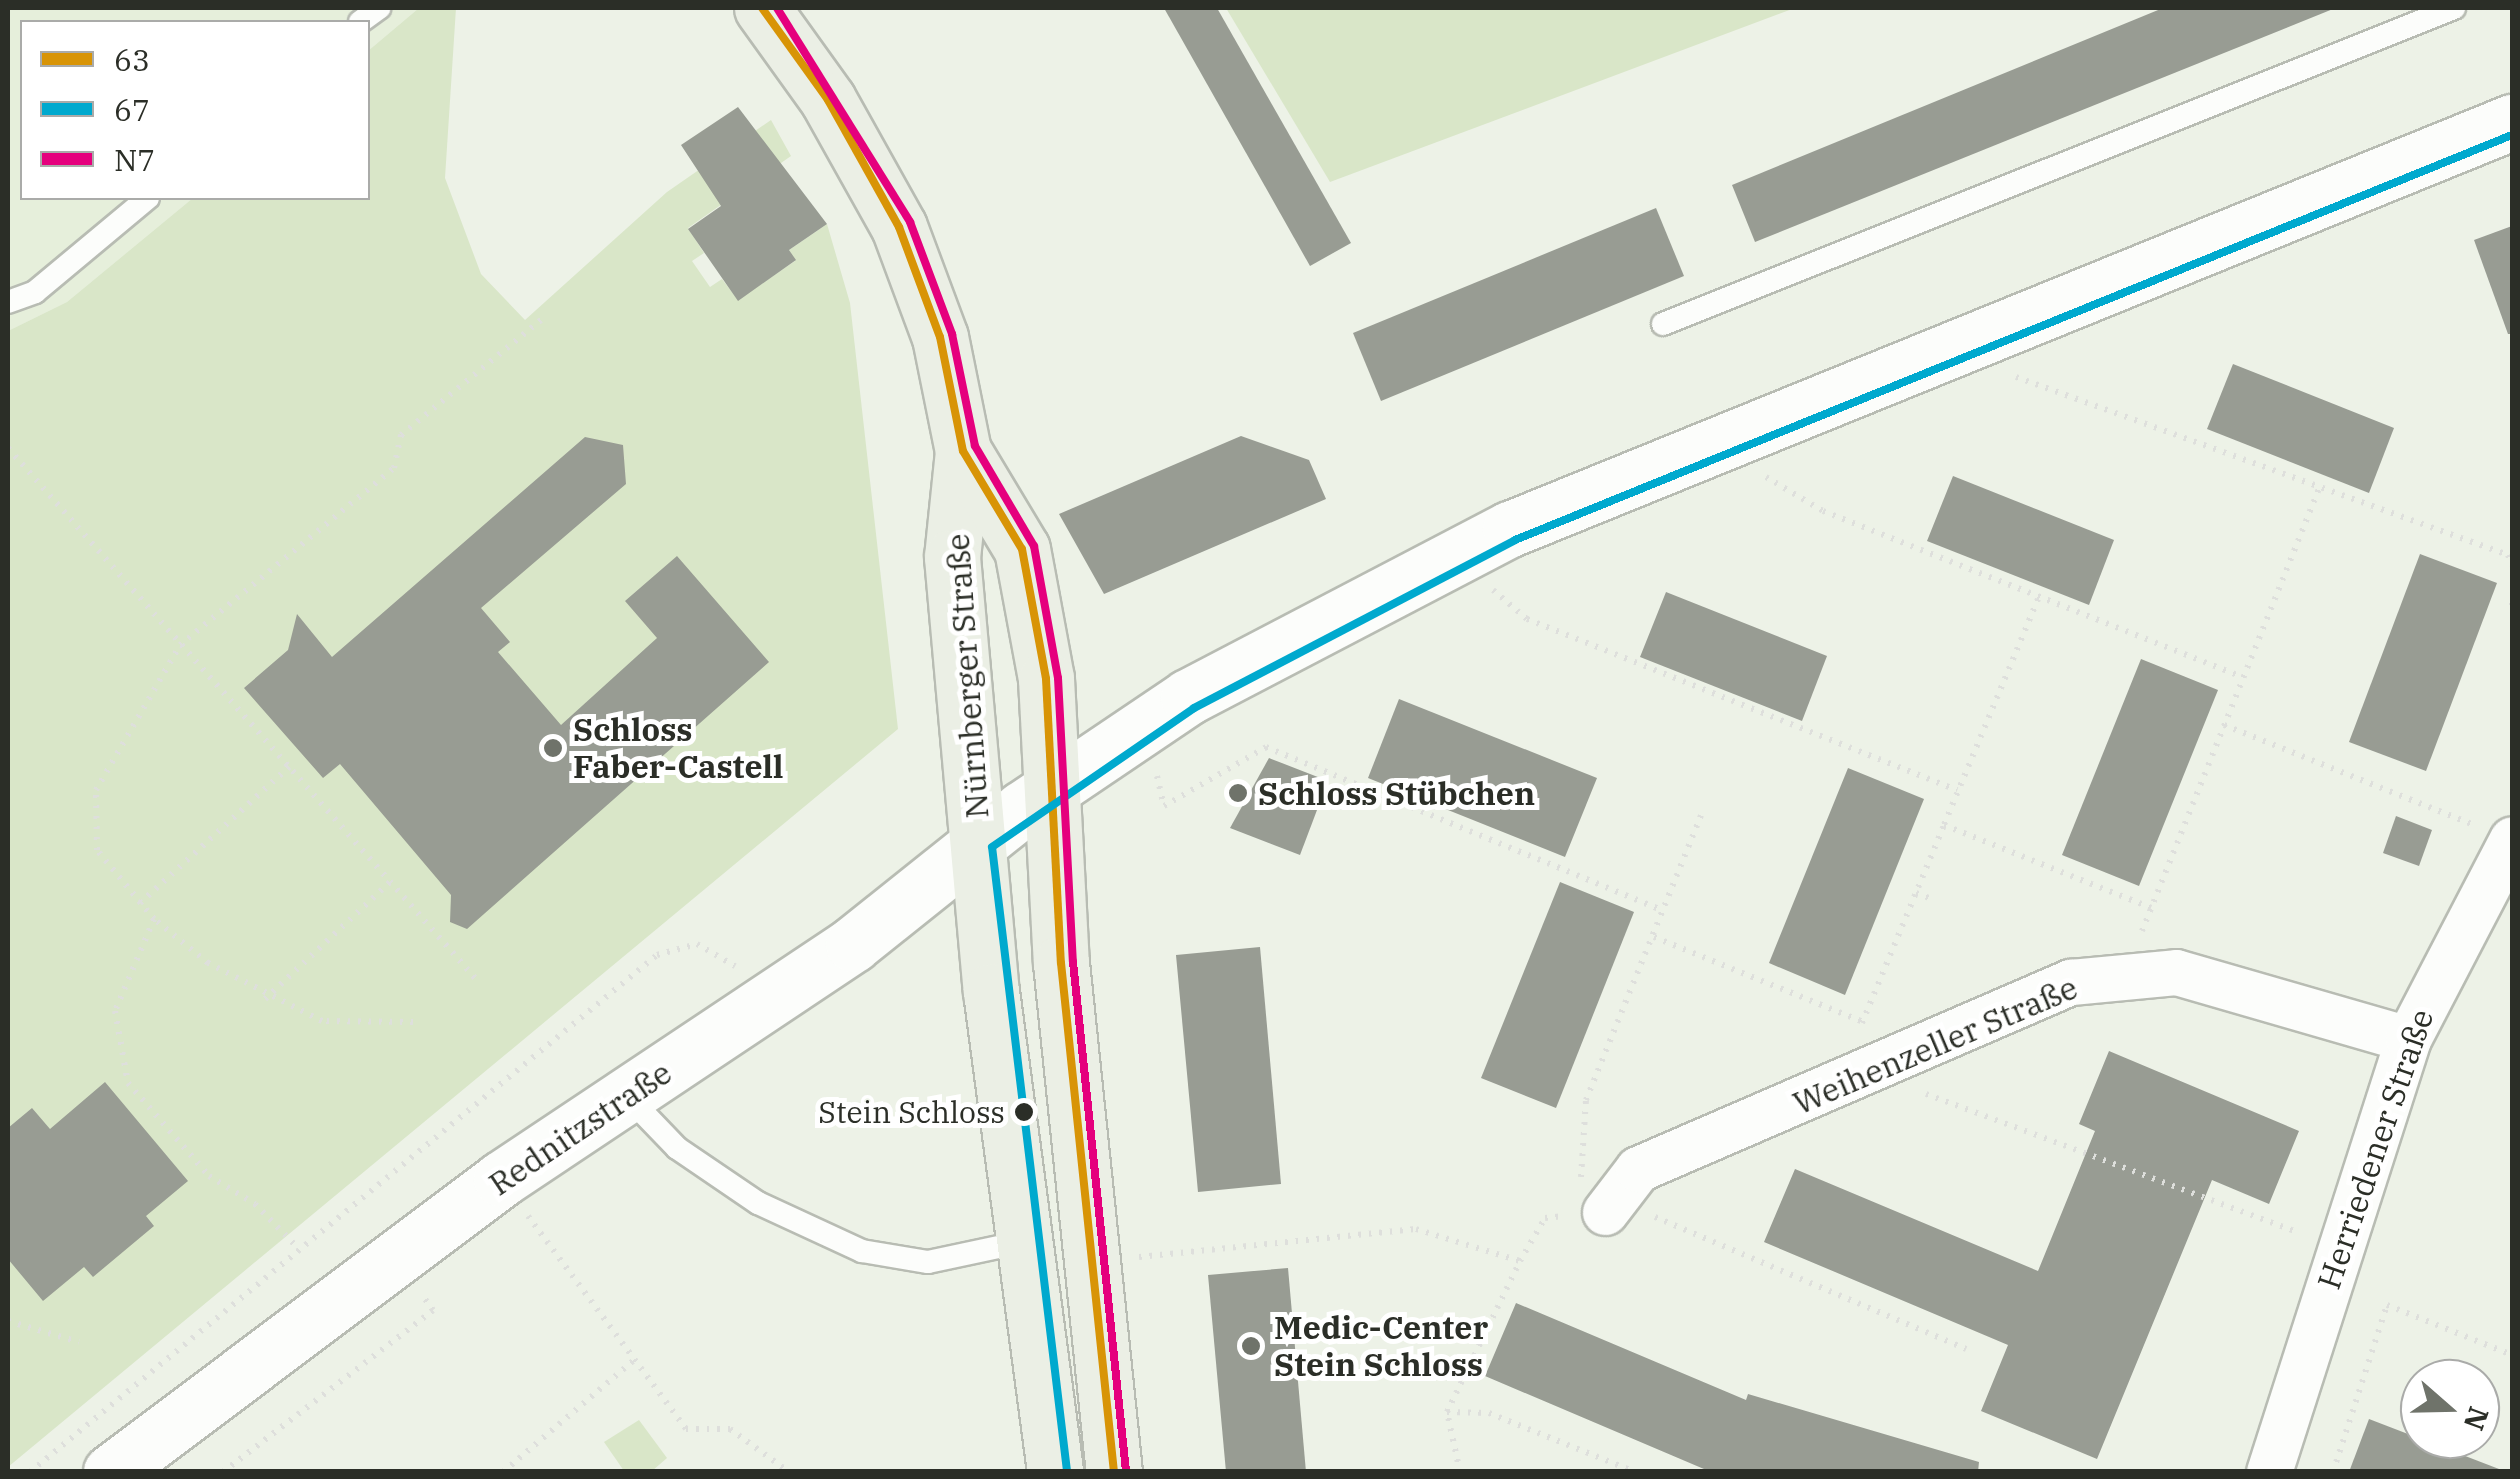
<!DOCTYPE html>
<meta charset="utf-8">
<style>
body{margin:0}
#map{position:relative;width:2520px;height:1479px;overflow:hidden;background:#edf2e7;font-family:"IBM Plex Serif",serif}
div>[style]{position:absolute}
.built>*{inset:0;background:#e6efdb}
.green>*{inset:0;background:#d9e6c8}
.building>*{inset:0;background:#989c93}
.path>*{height:6px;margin-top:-3px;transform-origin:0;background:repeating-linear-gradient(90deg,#dedfdc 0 2.5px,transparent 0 10.5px)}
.roads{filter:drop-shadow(2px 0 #b8bcb3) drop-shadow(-2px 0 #b8bcb3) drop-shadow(0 2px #b8bcb3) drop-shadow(0 -2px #b8bcb3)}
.lane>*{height:22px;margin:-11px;padding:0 11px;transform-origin:11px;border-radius:11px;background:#fcfdfb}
.street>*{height:45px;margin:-22.5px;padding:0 22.5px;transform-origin:22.5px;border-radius:22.5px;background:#fcfdfb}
.secondary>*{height:55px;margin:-27.5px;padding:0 27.5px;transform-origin:27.5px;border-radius:27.5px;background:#fcfdfb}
.primary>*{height:55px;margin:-27.5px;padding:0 27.5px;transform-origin:27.5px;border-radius:27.5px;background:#ebefe5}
.bus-1>*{height:8px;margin:-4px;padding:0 4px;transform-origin:4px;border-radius:4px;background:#d89406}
.bus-2>*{height:8px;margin:-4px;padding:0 4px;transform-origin:4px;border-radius:4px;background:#00a9ce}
.bus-3>*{height:8px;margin:-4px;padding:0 4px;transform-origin:4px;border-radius:4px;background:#e5007d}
.dots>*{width:28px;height:28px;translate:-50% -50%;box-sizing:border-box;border:5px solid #fff;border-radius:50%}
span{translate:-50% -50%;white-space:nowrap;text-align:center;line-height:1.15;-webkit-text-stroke:10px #fff;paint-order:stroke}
.bus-label{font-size:30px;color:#2b2e27}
.right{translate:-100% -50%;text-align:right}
.street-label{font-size:32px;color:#2b2e27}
.poi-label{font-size:32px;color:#2b2e27;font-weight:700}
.left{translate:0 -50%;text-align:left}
.frame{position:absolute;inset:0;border:10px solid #2b2e27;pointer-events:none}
.legend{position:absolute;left:20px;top:20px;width:350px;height:180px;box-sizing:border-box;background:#fff;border:2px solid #aaaba9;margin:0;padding:12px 18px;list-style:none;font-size:30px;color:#2b2e27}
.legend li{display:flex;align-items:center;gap:20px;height:50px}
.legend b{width:50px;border:2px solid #aaaba9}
.north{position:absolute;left:2400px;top:1359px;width:100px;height:100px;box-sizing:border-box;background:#fff;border:2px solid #aaaba9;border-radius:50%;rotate:110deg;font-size:28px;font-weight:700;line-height:40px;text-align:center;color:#2b2e27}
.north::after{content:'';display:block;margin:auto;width:35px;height:45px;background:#6f736a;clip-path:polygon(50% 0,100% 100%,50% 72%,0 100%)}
</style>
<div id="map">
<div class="built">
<div style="clip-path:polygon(8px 8px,419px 8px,368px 51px,368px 22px,22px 22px,22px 198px,193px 198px,67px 302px,8px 331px)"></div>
</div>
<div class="green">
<div style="clip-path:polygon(419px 8px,456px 8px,445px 178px,481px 274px,525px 320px,667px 192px,771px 120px,791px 156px,688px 228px,704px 253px,692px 261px,710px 287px,722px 279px,738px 300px,795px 261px,789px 250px,827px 224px,850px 303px,898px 729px,8px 1467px,8px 331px,67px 302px,193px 198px,368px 198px,368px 51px)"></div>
<div style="clip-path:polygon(1226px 8px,1795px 8px,1330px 182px)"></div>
<div style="clip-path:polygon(639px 1420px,667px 1458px,652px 1471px,624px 1471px,604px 1442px)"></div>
</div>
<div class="building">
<div style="clip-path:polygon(1164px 8px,1217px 8px,1351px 243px,1310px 266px)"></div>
<div style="clip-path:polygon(2163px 8px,2333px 9px,1755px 242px,1732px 185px)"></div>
<div style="clip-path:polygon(738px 107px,827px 224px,789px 250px,796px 260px,738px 301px,688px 229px,721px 206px,681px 145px)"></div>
<div style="clip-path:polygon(1656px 208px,1684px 276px,1381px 401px,1353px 333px)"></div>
<div style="clip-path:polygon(2512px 226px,2512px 334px,2508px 334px,2474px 240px)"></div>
<div style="clip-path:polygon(2233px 364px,2394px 428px,2369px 493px,2207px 429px)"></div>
<div style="clip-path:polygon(1241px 436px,1309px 460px,1326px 499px,1104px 594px,1059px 514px)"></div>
<div style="clip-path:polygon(585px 437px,623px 445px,626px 484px,481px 608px,510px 642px,498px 652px,561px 725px,657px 638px,625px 601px,677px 556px,769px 662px,467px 929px,450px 922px,451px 895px,340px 764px,323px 778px,244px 688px,288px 650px,297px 614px,332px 657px)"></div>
<div style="clip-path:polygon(1953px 476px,2114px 540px,2089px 605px,1927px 541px)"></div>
<div style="clip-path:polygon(2420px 554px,2497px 583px,2426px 771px,2349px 742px)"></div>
<div style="clip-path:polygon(1666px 592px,1827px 656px,1802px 721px,1640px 657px)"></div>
<div style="clip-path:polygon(2141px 659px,2218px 690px,2139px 886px,2062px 855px)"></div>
<div style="clip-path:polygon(1399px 699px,1597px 778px,1565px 857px,1368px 778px)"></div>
<div style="clip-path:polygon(1269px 758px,1328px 781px,1300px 855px,1230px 828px)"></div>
<div style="clip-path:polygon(1848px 768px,1924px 799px,1845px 995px,1769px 963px)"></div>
<div style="clip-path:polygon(2396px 816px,2432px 830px,2419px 866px,2383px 853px)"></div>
<div style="clip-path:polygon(1560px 882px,1634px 912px,1556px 1108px,1481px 1078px)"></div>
<div style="clip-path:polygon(1260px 947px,1281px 1184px,1198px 1192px,1176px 955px)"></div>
<div style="clip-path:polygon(2109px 1051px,2299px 1131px,2269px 1204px,2212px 1180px,2097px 1459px,1981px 1411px,2008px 1345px,1764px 1242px,1795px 1169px,2038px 1271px,2095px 1131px,2079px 1124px)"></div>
<div style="clip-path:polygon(105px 1082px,188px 1181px,146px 1216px,154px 1226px,93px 1277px,84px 1267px,43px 1301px,8px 1259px,8px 1128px,32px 1108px,50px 1129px)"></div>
<div style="clip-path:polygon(1288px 1268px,1306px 1472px,1226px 1472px,1208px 1275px)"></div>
<div style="clip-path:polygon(1516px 1303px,1746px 1400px,1748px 1394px,1979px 1462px,1978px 1472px,1711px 1472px,1485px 1376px)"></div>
<div style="clip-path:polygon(2369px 1419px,2499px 1469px,2498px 1472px,2349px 1472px)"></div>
</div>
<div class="path">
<div style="left:2016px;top:377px;width:523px;rotate:19.89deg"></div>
<div style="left:2508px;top:555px;width:11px;rotate:68deg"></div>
<div style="left:8px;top:448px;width:708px;rotate:48.61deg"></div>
<div style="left:1766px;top:477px;width:66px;rotate:30.8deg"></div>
<div style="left:1823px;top:511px;width:451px;rotate:21.6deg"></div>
<div style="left:1493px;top:590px;width:45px;rotate:40.5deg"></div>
<div style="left:1527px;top:619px;width:463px;rotate:21.7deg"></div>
<div style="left:2038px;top:599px;width:245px;rotate:112.6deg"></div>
<div style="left:1944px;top:825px;width:223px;rotate:21.8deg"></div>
<div style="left:2512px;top:603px;width:10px;rotate:90deg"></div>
<div style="left:2224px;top:725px;width:269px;rotate:21.8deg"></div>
<div style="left:1157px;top:776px;width:31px;rotate:77deg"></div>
<div style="left:1164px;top:806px;width:118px;rotate:-30deg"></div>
<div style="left:1266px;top:747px;width:430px;rotate:22.4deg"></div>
<div style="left:1916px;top:893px;width:19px;rotate:21deg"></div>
<div style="left:140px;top:903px;width:202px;rotate:-42.4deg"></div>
<div style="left:154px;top:919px;width:100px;rotate:113deg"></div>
<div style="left:115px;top:1011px;width:73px;rotate:79.8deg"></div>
<div style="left:128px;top:1083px;width:123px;rotate:48.9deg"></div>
<div style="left:209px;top:1176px;width:54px;rotate:31.3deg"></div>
<div style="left:255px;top:1204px;width:60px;rotate:45.7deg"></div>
<div style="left:2142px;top:931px;width:480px;rotate:-68.2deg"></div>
<div style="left:1654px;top:937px;width:226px;rotate:22.1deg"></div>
<div style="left:265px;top:999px;width:171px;rotate:-43.1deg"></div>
<div style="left:413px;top:1022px;width:91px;rotate:-179.4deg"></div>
<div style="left:322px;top:1021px;width:128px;rotate:-153deg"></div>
<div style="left:208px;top:963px;width:70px;rotate:-140.8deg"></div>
<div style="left:154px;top:919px;width:89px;rotate:-129.6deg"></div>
<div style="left:97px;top:850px;width:60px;rotate:-91deg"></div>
<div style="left:96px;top:790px;width:168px;rotate:-59.9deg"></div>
<div style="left:180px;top:645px;width:278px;rotate:-39.6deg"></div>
<div style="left:394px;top:468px;width:34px;rotate:-78deg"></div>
<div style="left:401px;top:435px;width:188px;rotate:-39.4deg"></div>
<div style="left:1862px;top:1023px;width:214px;rotate:-67.5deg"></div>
<div style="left:1926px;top:1094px;width:398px;rotate:20.4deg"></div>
<div style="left:1581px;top:1177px;width:77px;rotate:-86.3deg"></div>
<div style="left:1586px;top:1100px;width:307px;rotate:-68deg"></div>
<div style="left:528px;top:1216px;width:265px;rotate:53.4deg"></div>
<div style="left:686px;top:1429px;width:44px"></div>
<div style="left:730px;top:1429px;width:73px;rotate:36.1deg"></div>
<div style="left:1655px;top:1217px;width:338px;rotate:23deg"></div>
<div style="left:1139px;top:1257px;width:278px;rotate:-5.8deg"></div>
<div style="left:1416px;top:1229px;width:109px;rotate:17.1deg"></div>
<div style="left:1520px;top:1261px;width:50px;rotate:-59.8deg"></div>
<div style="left:1545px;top:1218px;width:19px;rotate:-6deg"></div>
<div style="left:8px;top:1321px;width:74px;rotate:16.5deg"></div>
<div style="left:1447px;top:1412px;width:42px;rotate:1.4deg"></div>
<div style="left:1489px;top:1413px;width:157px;rotate:22deg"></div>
<div style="left:30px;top:1472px;width:813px;rotate:-39.51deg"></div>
<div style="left:657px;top:955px;width:41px;rotate:-15.4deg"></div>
<div style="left:697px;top:944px;width:44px;rotate:30.1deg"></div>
<div style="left:223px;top:1472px;width:265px;rotate:-37.6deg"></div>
<div style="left:433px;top:1310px;width:14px;rotate:-126deg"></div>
<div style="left:503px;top:1472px;width:172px;rotate:-40.5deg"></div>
<div style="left:1460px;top:1472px;width:61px;rotate:-102.2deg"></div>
<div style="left:1447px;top:1412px;width:168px;rotate:-64.2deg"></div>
<div style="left:2333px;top:1472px;width:176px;rotate:-72.1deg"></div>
<div style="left:2387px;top:1305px;width:135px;rotate:21.8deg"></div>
</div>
<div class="roads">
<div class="lane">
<div style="left:360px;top:22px;width:24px;rotate:-36deg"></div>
<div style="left:8px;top:302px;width:29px;rotate:-20deg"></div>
<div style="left:35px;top:292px;width:147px;rotate:-39.8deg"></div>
<div style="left:1663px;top:324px;width:852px;rotate:-21.78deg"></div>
<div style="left:627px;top:1096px;width:72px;rotate:46.1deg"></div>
<div style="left:677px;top:1148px;width:98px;rotate:34.2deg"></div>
<div style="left:758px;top:1203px;width:115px;rotate:24.8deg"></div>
<div style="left:862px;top:1251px;width:67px;rotate:9.5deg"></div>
<div style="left:928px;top:1262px;width:96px;rotate:-12deg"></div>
</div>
<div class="street">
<div style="left:1605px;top:1212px;width:54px;rotate:-52.5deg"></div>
<div style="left:1638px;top:1169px;width:472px;rotate:-23.4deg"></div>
<div style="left:2071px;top:982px;width:105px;rotate:-5.4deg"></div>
<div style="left:2176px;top:972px;width:241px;rotate:16.1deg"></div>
<div style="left:2269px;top:1472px;width:455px;rotate:-72.2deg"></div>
<div style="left:2408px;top:1039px;width:225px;rotate:-62.5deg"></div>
</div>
<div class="secondary">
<div style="left:111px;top:1472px;width:488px;rotate:-36.9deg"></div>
<div style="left:501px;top:1179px;width:423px;rotate:-33.7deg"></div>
<div style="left:853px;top:944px;width:216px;rotate:-38.6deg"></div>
<div style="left:1022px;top:809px;width:200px;rotate:-34deg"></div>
<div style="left:1188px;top:697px;width:363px;rotate:-27.6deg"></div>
<div style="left:1510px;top:529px;width:1082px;rotate:-22.11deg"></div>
</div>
<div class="primary">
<div style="left:762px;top:8px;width:113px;rotate:54.3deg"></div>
<div style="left:828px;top:100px;width:145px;rotate:60.8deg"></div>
<div style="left:899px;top:227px;width:117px;rotate:69.6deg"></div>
<div style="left:940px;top:337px;width:116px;rotate:78.6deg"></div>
<div style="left:963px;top:451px;width:107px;rotate:95.9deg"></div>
<div style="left:952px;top:557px;width:436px;rotate:84.9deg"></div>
<div style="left:991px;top:991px;width:485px;rotate:82.4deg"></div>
<div style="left:963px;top:451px;width:114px;rotate:59deg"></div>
<div style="left:1022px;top:549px;width:132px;rotate:79.5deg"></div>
<div style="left:1046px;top:679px;width:284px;rotate:87deg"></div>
<div style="left:1061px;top:963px;width:512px;rotate:84.06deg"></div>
</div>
</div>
<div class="bus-1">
<div style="left:762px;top:8px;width:113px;rotate:54.3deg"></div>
<div style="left:828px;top:100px;width:145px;rotate:60.8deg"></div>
<div style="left:899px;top:227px;width:117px;rotate:69.6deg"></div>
<div style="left:940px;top:337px;width:116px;rotate:78.6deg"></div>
<div style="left:963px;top:451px;width:114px;rotate:59deg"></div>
<div style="left:1022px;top:549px;width:132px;rotate:79.5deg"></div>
<div style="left:1046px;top:679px;width:284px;rotate:87deg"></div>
<div style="left:1061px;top:963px;width:512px;rotate:84.06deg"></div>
</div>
<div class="bus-2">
<div style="left:1067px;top:1471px;width:628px;rotate:-96.85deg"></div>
<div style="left:992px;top:847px;width:245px;rotate:-34.5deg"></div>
<div style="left:1194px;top:708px;width:362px;rotate:-27.6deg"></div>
<div style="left:1515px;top:540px;width:1076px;rotate:-22.11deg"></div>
</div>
<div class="bus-3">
<div style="left:777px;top:8px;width:252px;rotate:58.1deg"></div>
<div style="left:910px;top:222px;width:120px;rotate:69.4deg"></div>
<div style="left:952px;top:334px;width:114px;rotate:78.4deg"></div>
<div style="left:975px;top:446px;width:116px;rotate:59.5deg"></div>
<div style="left:1034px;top:546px;width:134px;rotate:79.7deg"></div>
<div style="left:1058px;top:678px;width:284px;rotate:87deg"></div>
<div style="left:1073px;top:962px;width:512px;rotate:84.06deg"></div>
</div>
<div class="dots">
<div style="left:553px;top:748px;background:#6f736a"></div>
<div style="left:1238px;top:793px;background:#6f736a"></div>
<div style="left:1024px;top:1112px;background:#2b2e27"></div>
<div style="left:1251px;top:1346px;background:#6f736a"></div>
</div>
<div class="bus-label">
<span class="right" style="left:1005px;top:1112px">Stein Schloss</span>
</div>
<div class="street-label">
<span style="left:967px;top:676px;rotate:-94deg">Nürnberger Straße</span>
<span style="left:1935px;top:1045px;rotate:-23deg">Weihenzeller Straße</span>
<span style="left:580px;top:1128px;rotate:-34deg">Rednitzstraße</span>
<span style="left:2375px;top:1149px;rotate:-71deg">Herriedener Straße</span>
</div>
<div class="poi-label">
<span class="left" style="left:573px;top:748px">Schloss<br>Faber-Castell</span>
<span class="left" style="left:1258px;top:793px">Schloss Stübchen</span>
<span class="left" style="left:1274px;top:1346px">Medic-Center<br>Stein Schloss</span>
</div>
<div class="frame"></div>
<ul class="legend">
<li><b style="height:12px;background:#d89406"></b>63</li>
<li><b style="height:12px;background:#00a9ce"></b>67</li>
<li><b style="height:12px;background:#e5007d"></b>N7</li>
</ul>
<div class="north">N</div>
</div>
